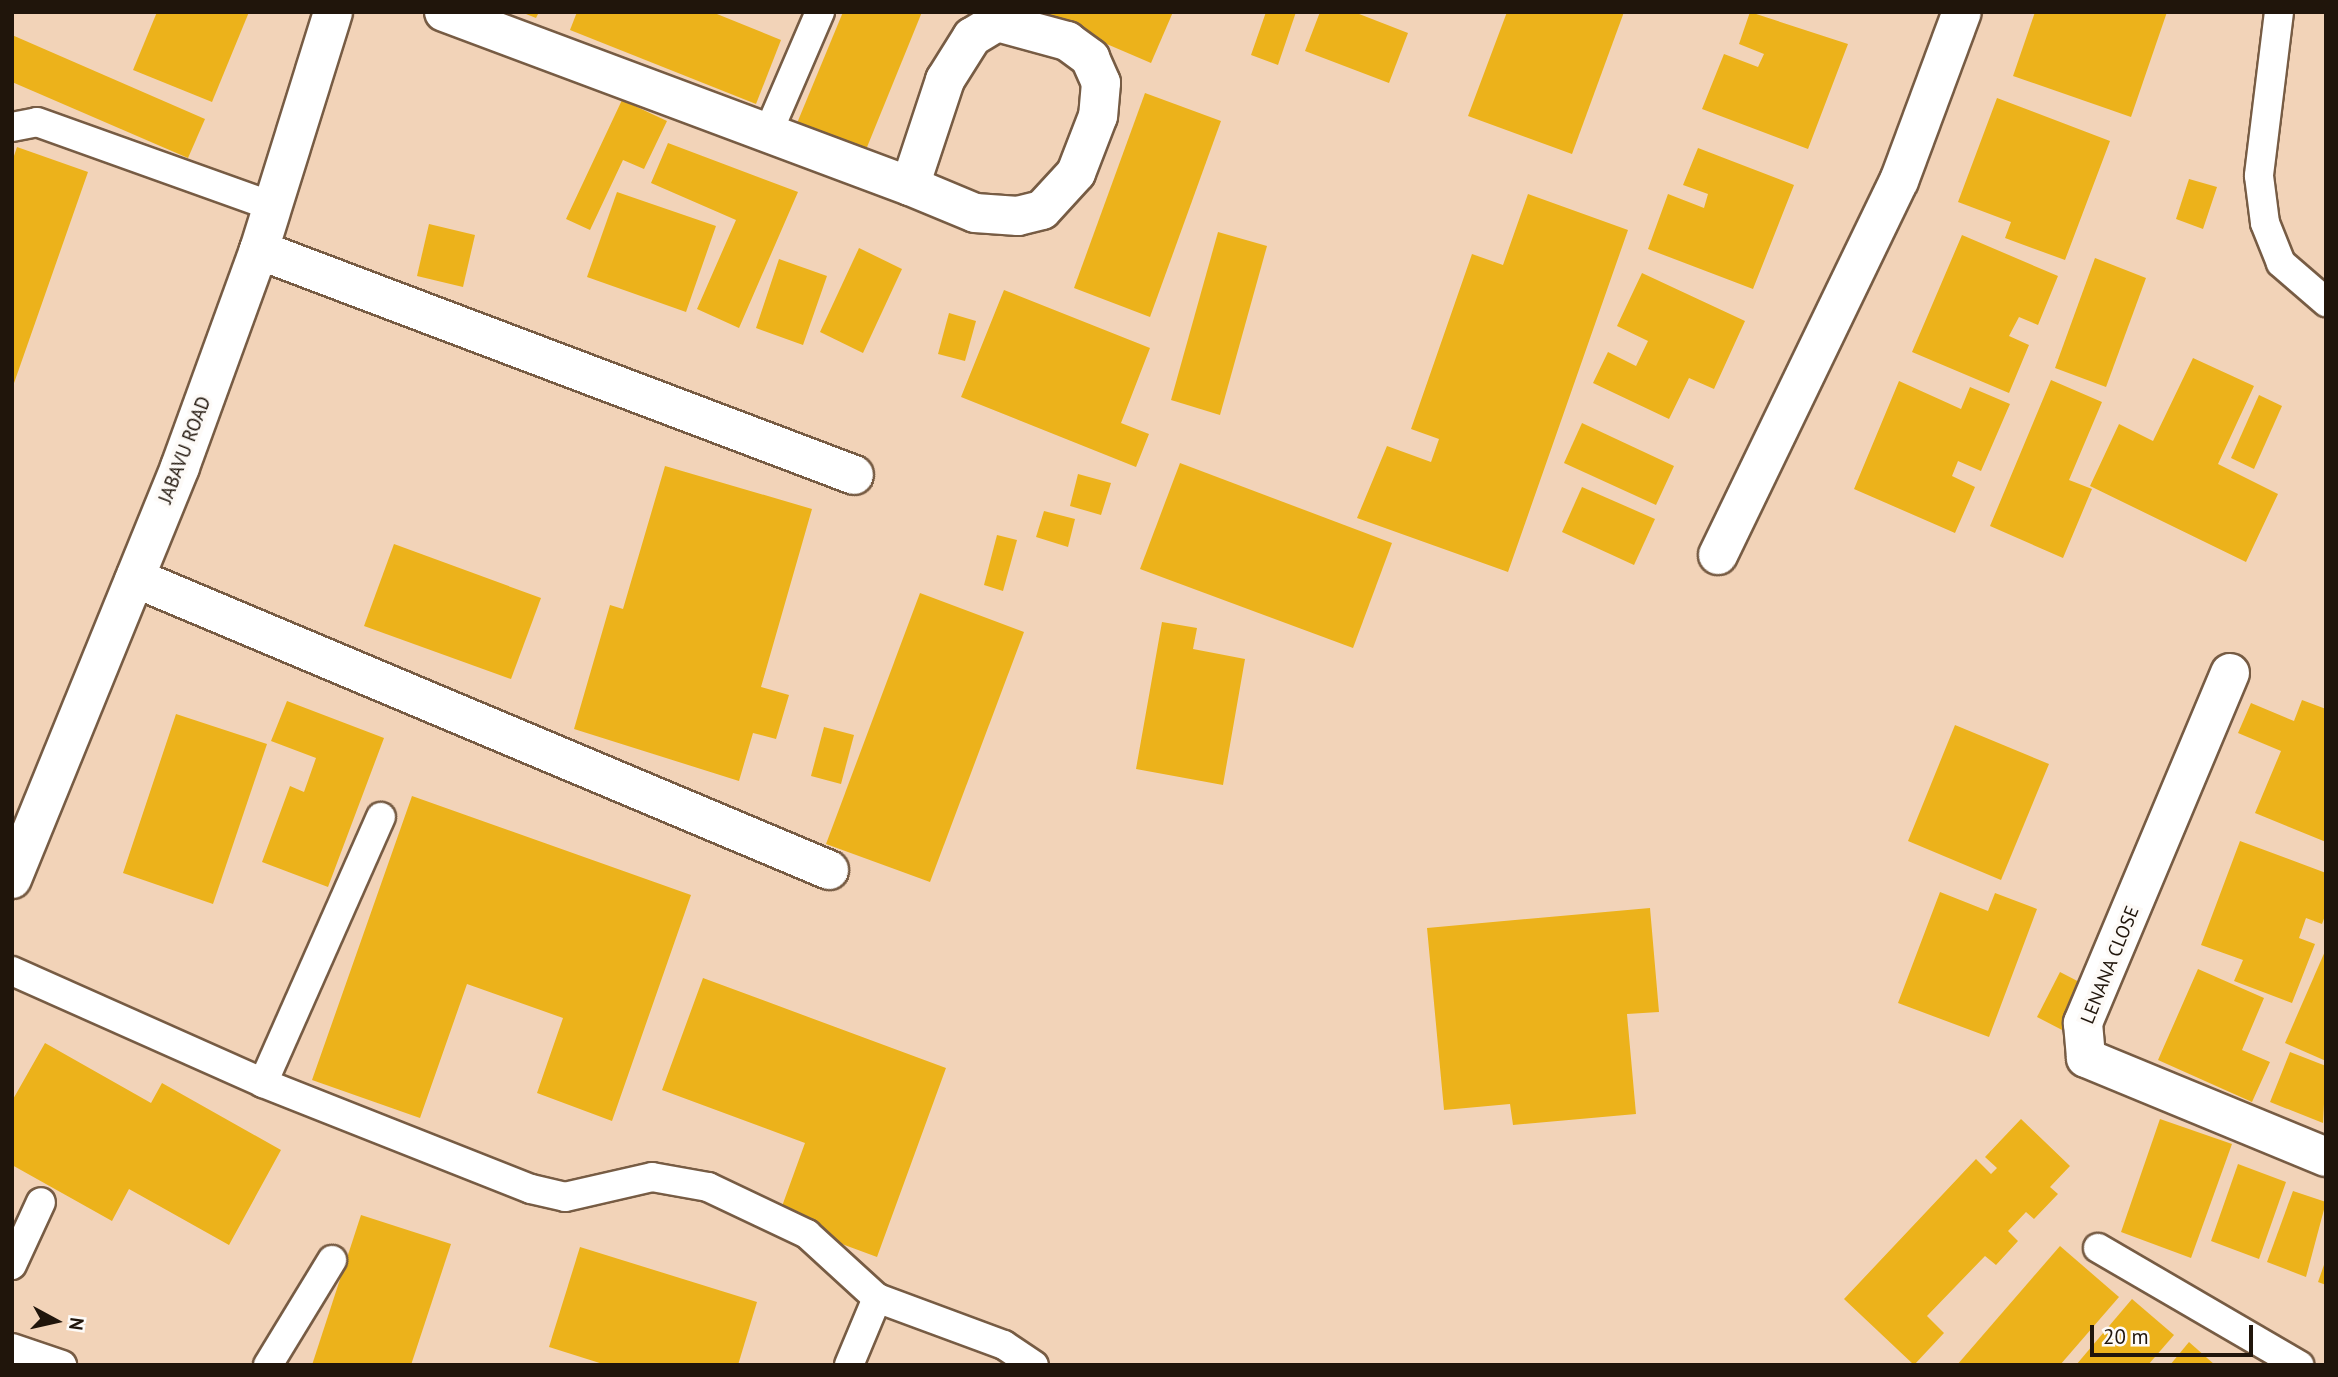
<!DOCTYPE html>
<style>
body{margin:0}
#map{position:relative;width:2338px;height:1377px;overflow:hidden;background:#f2d3b8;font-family:"PT Sans",sans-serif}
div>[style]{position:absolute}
.building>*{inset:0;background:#ecb21b}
.roads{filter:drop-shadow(2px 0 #775c44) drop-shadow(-2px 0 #775c44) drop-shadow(0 2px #775c44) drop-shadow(0 -2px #775c44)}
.lane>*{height:28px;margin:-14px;padding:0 14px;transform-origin:14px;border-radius:14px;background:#fff}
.street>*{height:38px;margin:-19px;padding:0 19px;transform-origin:19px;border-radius:19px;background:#fff}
span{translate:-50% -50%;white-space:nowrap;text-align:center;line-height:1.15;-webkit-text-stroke:7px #fdfaf7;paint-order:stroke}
.street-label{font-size:19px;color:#20150b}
.frame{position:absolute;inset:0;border:14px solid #20150b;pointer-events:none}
.north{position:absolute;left:21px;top:1286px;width:70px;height:70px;-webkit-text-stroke:5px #fdfaf7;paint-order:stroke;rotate:98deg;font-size:19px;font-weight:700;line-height:28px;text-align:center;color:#20150b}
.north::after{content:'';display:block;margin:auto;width:24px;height:32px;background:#20150b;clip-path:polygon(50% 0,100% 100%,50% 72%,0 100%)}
.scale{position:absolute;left:2090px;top:1325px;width:163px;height:32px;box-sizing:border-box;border:4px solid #20150b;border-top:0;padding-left:9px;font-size:21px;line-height:24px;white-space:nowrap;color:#20150b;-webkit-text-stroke:5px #fdfaf7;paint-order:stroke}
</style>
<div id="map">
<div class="building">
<div style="clip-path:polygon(157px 12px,249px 12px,212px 102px,133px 70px)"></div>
<div style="clip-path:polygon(521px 12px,539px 12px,536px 18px)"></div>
<div style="clip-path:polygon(577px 12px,712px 12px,781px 40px,756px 104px,570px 30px)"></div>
<div style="clip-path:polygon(843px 12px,922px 12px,863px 157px,795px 128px)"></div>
<div style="clip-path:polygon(1032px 12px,1173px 12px,1151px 63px)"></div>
<div style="clip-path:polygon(1266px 12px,1296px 12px,1278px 65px,1251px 55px)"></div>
<div style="clip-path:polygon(1320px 12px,1354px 12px,1408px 33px,1389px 83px,1305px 51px)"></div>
<div style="clip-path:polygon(1507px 12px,1624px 12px,1572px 154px,1468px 116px)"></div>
<div style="clip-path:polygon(1750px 12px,1848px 44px,1808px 149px,1702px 109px,1724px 54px,1758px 67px,1764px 54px,1739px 44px)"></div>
<div style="clip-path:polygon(2035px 12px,2167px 12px,2131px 117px,2013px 76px)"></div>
<div style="clip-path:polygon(12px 35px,205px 119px,188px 158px,12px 82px)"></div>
<div style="clip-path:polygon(1145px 93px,1221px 121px,1150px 317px,1074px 288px)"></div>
<div style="clip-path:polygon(1997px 98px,2110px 141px,2065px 260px,2005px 238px,2011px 222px,1958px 202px)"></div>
<div style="clip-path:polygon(622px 100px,667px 121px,644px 169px,623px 160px,590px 230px,566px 219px)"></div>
<div style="clip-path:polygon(668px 143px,798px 192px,739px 328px,697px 309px,736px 220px,651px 183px)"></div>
<div style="clip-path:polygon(17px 147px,88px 172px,13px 386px,12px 162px)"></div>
<div style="clip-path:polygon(1698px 148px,1794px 185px,1753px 289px,1648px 249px,1668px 194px,1704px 208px,1708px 194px,1683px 185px)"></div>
<div style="clip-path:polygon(2189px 179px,2217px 187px,2203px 229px,2176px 219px)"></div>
<div style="clip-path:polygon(617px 192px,716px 226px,686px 312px,587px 277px)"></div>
<div style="clip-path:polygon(1528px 194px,1628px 230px,1508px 572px,1357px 518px,1387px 446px,1431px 462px,1439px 439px,1411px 429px,1472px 254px,1503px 265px)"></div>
<div style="clip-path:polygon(429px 224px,475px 235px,463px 287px,417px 276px)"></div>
<div style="clip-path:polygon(1218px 232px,1267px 246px,1220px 415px,1171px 400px)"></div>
<div style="clip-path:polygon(1962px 235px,2058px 276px,2038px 325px,2019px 317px,2009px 336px,2029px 345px,2009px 393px,1912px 352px)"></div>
<div style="clip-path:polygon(859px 248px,902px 269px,863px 353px,820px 332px)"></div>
<div style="clip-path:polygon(2095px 258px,2146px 278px,2106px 387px,2055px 368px)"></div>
<div style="clip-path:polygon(779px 259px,827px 276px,803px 345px,756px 328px)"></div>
<div style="clip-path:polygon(1642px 273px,1745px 321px,1714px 389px,1689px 378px,1669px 419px,1593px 383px,1608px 352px,1636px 366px,1648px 341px,1617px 326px)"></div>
<div style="clip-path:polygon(1004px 290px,1150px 348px,1121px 423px,1149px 434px,1136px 467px,961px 397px)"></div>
<div style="clip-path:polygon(949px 313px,976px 321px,965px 361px,938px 354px)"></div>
<div style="clip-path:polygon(2193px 358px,2254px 386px,2218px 464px,2278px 494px,2246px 562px,2090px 486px,2119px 424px,2153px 441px)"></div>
<div style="clip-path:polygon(2051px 380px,2102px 402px,2069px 480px,2092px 489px,2063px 558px,1990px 526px)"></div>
<div style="clip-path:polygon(1899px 381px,1961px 409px,1970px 387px,2010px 404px,1981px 471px,1958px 461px,1952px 476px,1975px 487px,1955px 533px,1854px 489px)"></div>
<div style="clip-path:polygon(2259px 395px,2282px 406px,2254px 469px,2231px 458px)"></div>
<div style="clip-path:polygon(1582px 423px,1674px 466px,1656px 505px,1564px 463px)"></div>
<div style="clip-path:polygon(1180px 463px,1392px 543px,1353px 648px,1140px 569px)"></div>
<div style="clip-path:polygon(665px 466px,812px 509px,761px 687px,789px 695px,776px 739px,753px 733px,739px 781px,574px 729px,610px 605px,623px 609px)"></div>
<div style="clip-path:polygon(1078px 474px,1111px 483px,1101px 515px,1070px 506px)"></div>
<div style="clip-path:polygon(1582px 487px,1655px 519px,1634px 565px,1562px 532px)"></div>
<div style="clip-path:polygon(1044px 511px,1075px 519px,1068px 547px,1036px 537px)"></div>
<div style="clip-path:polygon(997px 535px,1017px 540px,1003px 591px,984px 585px)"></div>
<div style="clip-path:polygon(394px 544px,541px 598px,511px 679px,364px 626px)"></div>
<div style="clip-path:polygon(920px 593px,1024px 632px,930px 882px,826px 844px)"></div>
<div style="clip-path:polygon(1162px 622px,1197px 628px,1193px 649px,1245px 659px,1223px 785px,1136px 769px)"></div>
<div style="clip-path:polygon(2302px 700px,2326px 709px,2326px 842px,2255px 813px,2281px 751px,2238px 733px,2251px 703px,2294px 721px)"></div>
<div style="clip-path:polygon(287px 701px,384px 738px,328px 887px,262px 862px,290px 786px,304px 792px,316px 758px,271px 741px)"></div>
<div style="clip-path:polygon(176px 714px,267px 744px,213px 904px,123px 873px)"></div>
<div style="clip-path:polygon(1955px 725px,2049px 764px,2001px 880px,1908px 841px)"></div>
<div style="clip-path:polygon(824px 727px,854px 735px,841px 784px,811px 776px)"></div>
<div style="clip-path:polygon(412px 796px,691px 895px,612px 1121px,537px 1093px,563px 1018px,467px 984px,420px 1118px,312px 1080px)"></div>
<div style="clip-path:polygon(2240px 841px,2326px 873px,2326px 913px,2322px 924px,2306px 918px,2299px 938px,2315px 944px,2292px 1003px,2234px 981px,2243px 960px,2201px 945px)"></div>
<div style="clip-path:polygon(1940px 892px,1988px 911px,1995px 893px,2037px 909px,1989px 1037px,1898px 1003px)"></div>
<div style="clip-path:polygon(1650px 908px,1659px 1012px,1627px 1014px,1636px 1114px,1513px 1125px,1510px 1104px,1444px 1110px,1427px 928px)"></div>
<div style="clip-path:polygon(2326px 949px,2326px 1061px,2285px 1043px)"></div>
<div style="clip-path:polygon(2198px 969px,2264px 998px,2242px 1050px,2270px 1062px,2252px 1102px,2158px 1060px)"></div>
<div style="clip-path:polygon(2060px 972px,2089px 987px,2066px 1032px,2037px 1017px)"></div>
<div style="clip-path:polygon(703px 978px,946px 1068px,877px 1257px,777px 1220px,805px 1143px,662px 1090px)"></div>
<div style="clip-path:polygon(45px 1043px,151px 1103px,162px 1083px,281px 1150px,229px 1245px,129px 1189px,112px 1221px,12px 1165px,12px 1101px)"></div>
<div style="clip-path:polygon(2290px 1052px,2326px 1066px,2323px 1123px,2270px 1102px)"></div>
<div style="clip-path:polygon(2021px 1119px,2070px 1166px,2050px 1187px,2058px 1194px,2034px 1219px,2026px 1212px,2008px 1231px,2018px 1241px,1996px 1265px,1985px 1256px,1927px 1316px,1944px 1333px,1914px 1365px,1844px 1299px,1976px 1159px,1991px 1174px,1997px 1168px,1985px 1157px)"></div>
<div style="clip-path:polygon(2160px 1119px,2232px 1144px,2191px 1258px,2121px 1232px)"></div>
<div style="clip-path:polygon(2238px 1164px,2286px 1182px,2259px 1259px,2211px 1241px)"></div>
<div style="clip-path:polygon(2293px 1191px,2326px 1202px,2306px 1277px,2267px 1262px)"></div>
<div style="clip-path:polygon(361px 1215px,451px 1244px,411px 1365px,312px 1365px)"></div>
<div style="clip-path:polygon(2060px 1246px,2119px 1297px,2060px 1365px,1957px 1365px)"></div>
<div style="clip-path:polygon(580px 1247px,757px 1302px,738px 1365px,606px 1365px,549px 1347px)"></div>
<div style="clip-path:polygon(2325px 1262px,2326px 1262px,2326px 1285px,2318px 1282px)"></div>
<div style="clip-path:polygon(2132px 1299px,2174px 1335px,2148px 1365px,2076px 1365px)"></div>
<div style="clip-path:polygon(2189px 1342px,2215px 1365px,2170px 1365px)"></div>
</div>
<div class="roads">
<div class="lane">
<div style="left:2279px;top:12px;width:165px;rotate:97deg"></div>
<div style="left:2259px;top:176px;width:47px;rotate:82.7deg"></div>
<div style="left:2265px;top:223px;width:43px;rotate:68.2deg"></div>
<div style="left:2281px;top:263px;width:60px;rotate:40.9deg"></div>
<div style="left:12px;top:127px;width:25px;rotate:-11deg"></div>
<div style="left:37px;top:122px;width:250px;rotate:19.7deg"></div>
<div style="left:767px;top:135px;width:134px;rotate:-66.7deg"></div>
<div style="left:12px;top:971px;width:275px;rotate:24deg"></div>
<div style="left:263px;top:1083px;width:288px;rotate:21.6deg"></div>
<div style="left:531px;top:1189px;width:35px;rotate:13deg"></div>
<div style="left:565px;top:1197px;width:89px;rotate:-12.9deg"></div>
<div style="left:652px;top:1177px;width:57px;rotate:10.1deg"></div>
<div style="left:708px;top:1187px;width:110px;rotate:25.4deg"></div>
<div style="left:807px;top:1234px;width:95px;rotate:42.4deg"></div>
<div style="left:877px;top:1298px;width:135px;rotate:20.3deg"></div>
<div style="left:1004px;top:1345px;width:36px;rotate:34deg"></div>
<div style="left:263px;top:1083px;width:291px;rotate:-66.1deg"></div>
<div style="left:2098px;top:1248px;width:233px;rotate:30.2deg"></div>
<div style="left:12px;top:1265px;width:69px;rotate:-65.3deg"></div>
<div style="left:12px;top:1348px;width:53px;rotate:18.8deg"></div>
<div style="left:268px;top:1365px;width:123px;rotate:-58.6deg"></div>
<div style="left:849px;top:1365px;width:73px;rotate:-67.3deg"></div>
</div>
<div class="street">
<div style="left:444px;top:12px;width:497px;rotate:20.5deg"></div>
<div style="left:997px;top:22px;width:73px;rotate:15.2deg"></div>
<div style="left:1067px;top:41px;width:29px;rotate:36deg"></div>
<div style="left:1090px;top:58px;width:27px;rotate:66deg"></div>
<div style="left:1101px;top:83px;width:33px;rotate:95deg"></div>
<div style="left:1098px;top:116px;width:61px;rotate:111.1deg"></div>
<div style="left:1076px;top:173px;width:50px;rotate:132.6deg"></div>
<div style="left:1042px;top:210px;width:25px;rotate:166deg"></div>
<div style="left:1018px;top:216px;width:43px;rotate:-176deg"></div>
<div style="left:975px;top:213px;width:70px;rotate:-157.4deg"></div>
<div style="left:910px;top:186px;width:112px;rotate:-71.7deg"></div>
<div style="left:945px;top:80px;width:51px;rotate:-57.9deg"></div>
<div style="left:972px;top:37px;width:29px;rotate:-31deg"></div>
<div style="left:259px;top:250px;width:636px;rotate:20.71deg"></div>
<div style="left:1718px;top:555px;width:415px;rotate:-64.2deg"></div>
<div style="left:1899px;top:181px;width:180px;rotate:-69.6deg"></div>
<div style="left:135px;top:578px;width:753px;rotate:22.82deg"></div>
<div style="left:2230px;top:673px;width:380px;rotate:112.8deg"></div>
<div style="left:2083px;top:1023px;width:35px;rotate:85deg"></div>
<div style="left:2086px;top:1058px;width:260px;rotate:22.4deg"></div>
<div style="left:12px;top:879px;width:445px;rotate:-67.8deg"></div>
<div style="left:180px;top:467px;width:231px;rotate:-70deg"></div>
<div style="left:259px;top:250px;width:249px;rotate:-72.7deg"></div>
</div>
</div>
<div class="street-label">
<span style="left:185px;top:450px;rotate:-69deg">JABAVU ROAD</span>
<span style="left:2110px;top:965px;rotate:-68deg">LENANA CLOSE</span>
</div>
<div class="frame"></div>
<div class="north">N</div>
<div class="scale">20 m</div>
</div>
